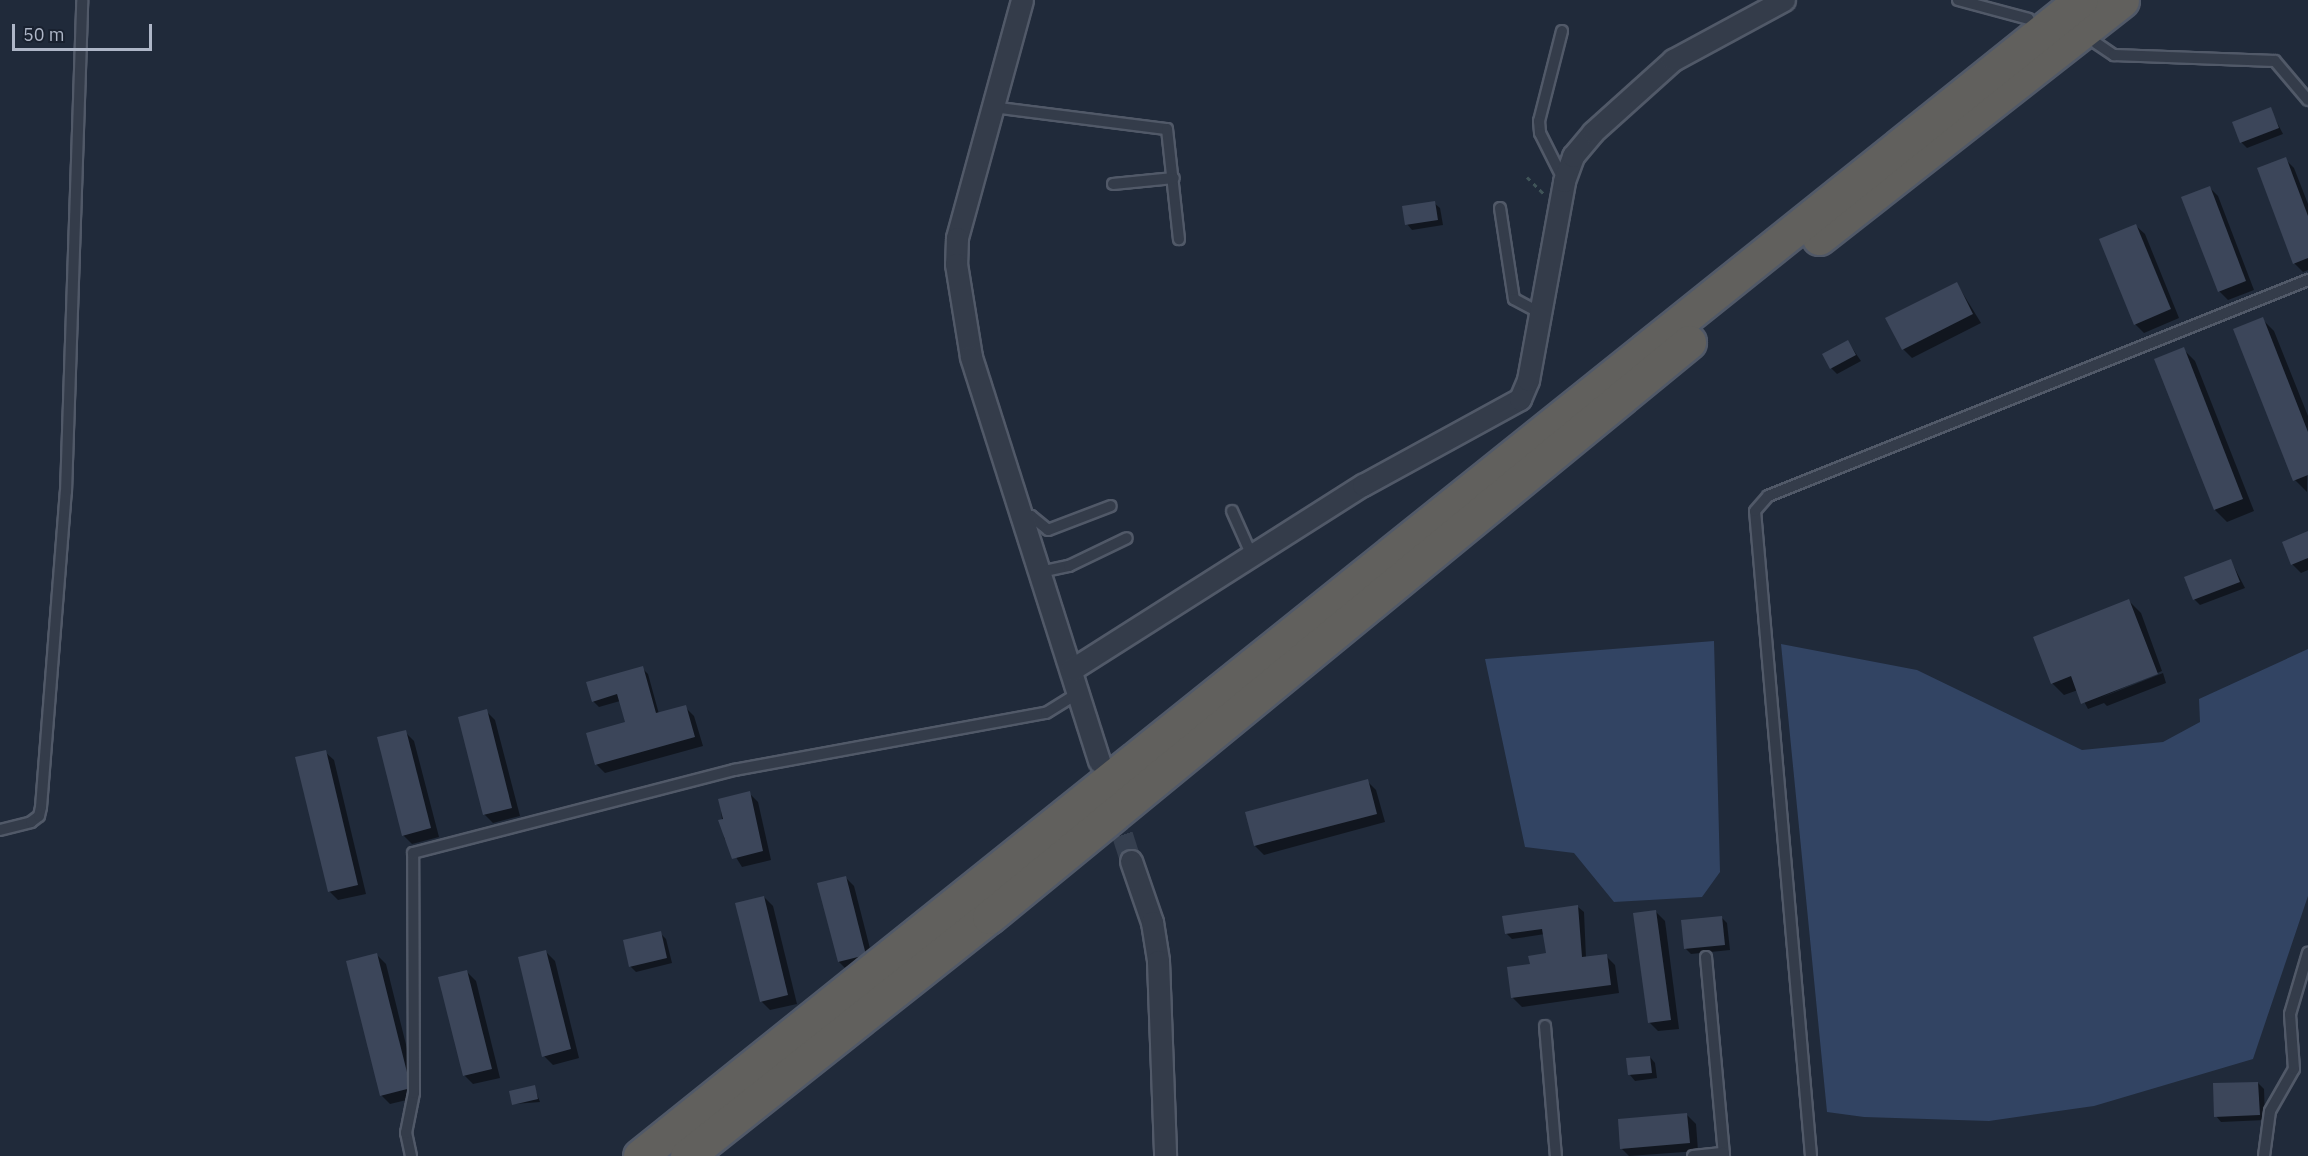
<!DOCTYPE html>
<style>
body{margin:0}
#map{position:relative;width:2308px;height:1156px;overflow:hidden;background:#202a3a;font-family:"IBM Plex Sans",sans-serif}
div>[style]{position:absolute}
.water>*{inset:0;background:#324463}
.shadow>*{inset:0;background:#0007}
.building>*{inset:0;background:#3c465a}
.minor-tunnel>*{height:21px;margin-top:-10.5px;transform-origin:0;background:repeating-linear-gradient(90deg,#353f4f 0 21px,transparent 0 31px)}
.path>*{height:3px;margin-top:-1.5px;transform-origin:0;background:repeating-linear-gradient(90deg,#405458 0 4.5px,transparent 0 9px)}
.roads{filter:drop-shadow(2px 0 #515968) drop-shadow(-2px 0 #515968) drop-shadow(0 2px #515968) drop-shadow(0 -2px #515968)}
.service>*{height:10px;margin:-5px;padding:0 5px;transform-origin:5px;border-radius:5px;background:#343c4a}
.minor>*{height:21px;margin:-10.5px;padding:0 10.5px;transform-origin:10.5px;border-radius:10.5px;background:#343c4a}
.trunk>*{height:33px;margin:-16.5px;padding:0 16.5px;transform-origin:16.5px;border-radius:16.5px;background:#61605d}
span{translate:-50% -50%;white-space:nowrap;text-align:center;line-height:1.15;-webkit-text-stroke:6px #19212f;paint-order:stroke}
.scale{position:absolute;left:12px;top:24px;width:140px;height:27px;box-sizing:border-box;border:3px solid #aeb6c7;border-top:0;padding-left:8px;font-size:18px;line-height:21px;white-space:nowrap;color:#aeb6c7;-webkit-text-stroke:4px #19212f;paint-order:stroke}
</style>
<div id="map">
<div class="water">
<div style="clip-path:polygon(1714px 641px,1720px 872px,1702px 897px,1614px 902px,1574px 853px,1525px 847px,1485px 659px)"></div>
<div style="clip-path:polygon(1781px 644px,1917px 670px,2082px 750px,2163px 742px,2200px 722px,2199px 699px,2308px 649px,2308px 896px,2253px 1059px,2094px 1106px,1989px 1121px,1864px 1117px,1827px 1112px)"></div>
</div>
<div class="shadow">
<div style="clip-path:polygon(2270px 109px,2283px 134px,2247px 148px,2241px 142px)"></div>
<div style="clip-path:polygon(2285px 159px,2294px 168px,2308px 204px,2308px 270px,2303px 272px,2294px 263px)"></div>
<div style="clip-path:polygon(2210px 188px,2218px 196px,2254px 290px,2228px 300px,2219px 291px)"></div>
<div style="clip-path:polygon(1434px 203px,1440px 208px,1443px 225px,1412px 230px,1407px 224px)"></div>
<div style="clip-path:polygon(2136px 226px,2145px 234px,2179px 318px,2144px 333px,2135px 324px)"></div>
<div style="clip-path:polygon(1957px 284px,1981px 323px,1912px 358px,1903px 349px)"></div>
<div style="clip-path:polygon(2262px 319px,2274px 331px,2308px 416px,2307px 492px,2295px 480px)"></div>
<div style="clip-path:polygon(1848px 342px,1861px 361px,1837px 374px,1831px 368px)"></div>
<div style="clip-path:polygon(2183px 349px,2195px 361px,2254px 511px,2227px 522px,2215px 510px,2156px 360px)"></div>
<div style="clip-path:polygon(2308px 533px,2308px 570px,2301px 573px,2292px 564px)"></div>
<div style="clip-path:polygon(2231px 561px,2245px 588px,2200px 605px,2194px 599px)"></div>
<div style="clip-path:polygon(2129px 601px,2141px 613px,2162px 671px,2100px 698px,2163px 673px,2166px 683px,2107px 706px,2104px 703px,2088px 709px,2078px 690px,2064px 695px,2052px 683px)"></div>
<div style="clip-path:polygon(642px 668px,648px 674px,659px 714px,685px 707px,694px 716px,703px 746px,605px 773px,596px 764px,628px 723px,620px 701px,599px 707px,593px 701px)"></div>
<div style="clip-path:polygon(486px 711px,495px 720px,520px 816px,493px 823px,484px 814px)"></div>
<div style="clip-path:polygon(405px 732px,414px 741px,439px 837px,412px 844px,403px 835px)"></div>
<div style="clip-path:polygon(325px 752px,334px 760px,366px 894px,338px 900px,329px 891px)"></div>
<div style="clip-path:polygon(1367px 781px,1376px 790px,1385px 822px,1264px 855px,1255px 846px)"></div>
<div style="clip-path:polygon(749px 793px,758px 802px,771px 860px,742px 867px,724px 838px,720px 800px)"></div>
<div style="clip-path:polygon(845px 877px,854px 886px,874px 964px,848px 971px,839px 962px)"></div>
<div style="clip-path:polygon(764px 897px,773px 906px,797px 1004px,770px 1010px,761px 1001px)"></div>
<div style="clip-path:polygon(1578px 907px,1584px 912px,1586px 958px,1606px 956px,1615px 965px,1619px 993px,1522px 1007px,1513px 998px,1509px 969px,1533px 965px,1547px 954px,1545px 934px,1512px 939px,1506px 933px)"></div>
<div style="clip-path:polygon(1656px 912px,1665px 921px,1679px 1029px,1658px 1031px,1649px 1022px)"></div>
<div style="clip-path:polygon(1721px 917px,1727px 923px,1730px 950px,1691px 954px,1685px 948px)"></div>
<div style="clip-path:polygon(660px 933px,666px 939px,672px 963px,636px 972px,630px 966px)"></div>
<div style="clip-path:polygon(546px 952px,555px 961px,579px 1058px,553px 1065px,544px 1056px)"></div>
<div style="clip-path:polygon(377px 955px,386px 964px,419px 1097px,390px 1104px,381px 1095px)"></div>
<div style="clip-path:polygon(467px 972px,476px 981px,500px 1078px,473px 1084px,464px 1075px)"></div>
<div style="clip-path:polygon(1650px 1057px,1655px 1063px,1657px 1078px,1635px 1081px,1630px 1075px)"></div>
<div style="clip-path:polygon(2258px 1083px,2264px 1089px,2265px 1120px,2221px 1122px,2216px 1116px)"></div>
<div style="clip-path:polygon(534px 1087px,540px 1102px,514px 1104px)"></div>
<div style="clip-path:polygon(1687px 1115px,1696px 1124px,1698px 1151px,1629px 1156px,1622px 1149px)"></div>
</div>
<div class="building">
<div style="clip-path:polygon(2271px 107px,2279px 128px,2240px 143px,2232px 122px)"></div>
<div style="clip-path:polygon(2286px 157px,2308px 216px,2308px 258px,2293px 264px,2257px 168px)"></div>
<div style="clip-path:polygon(2210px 186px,2246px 281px,2218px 292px,2181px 197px)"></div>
<div style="clip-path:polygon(1435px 201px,1438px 220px,1405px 225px,1402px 206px)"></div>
<div style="clip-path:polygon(2136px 224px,2171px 309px,2134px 325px,2099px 239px)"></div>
<div style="clip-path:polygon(1957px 282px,1973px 314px,1902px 350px,1885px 318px)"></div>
<div style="clip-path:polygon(2263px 317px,2308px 432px,2308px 475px,2293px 481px,2233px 329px)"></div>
<div style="clip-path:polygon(1848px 340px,1856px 355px,1830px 369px,1822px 354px)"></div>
<div style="clip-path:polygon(2184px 347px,2243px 499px,2214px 510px,2154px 359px)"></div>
<div style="clip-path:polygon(2308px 531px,2308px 558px,2291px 565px,2282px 542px)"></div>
<div style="clip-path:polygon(2231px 559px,2240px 582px,2193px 600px,2184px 577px)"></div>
<div style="clip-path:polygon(2129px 599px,2158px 674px,2081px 704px,2071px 676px,2051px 684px,2033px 637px)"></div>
<div style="clip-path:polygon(643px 666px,656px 713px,686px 705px,695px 737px,595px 765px,586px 733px,625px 722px,617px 694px,592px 702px,586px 682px)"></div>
<div style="clip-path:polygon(487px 709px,512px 808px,483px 815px,458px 717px)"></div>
<div style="clip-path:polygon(406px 730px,431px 828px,402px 836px,377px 737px)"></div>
<div style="clip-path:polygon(326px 750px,358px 885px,328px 892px,295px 757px)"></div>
<div style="clip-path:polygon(1368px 779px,1377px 814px,1254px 846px,1245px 812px)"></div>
<div style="clip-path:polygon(750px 791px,763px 851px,732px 859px,718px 820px,723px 819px,718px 799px)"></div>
<div style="clip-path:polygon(846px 876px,866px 955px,838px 962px,817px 883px)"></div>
<div style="clip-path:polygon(764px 896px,788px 995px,760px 1002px,735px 903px)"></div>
<div style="clip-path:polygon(1578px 905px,1582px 957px,1607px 954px,1611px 985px,1511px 998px,1507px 967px,1530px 964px,1528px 956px,1546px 953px,1542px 929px,1505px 934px,1502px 916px)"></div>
<div style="clip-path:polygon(1656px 910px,1671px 1020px,1648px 1023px,1633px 913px)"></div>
<div style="clip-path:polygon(1722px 916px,1725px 945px,1684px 949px,1681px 920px)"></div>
<div style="clip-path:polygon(661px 931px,667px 958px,629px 967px,623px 940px)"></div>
<div style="clip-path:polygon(546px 950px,571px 1049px,542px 1057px,518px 957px)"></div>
<div style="clip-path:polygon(377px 953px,411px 1088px,380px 1096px,346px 961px)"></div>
<div style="clip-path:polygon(467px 970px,492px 1069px,463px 1076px,438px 977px)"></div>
<div style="clip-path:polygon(1650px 1056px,1652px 1073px,1628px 1075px,1626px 1058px)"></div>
<div style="clip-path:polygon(2258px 1082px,2260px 1115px,2214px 1117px,2213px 1083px)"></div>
<div style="clip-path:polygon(535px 1085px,538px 1099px,512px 1105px,509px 1091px)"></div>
<div style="clip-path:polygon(1687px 1113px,1690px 1143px,1620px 1149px,1618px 1119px)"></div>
</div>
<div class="minor-tunnel">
<div style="left:1113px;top:805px;width:59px;rotate:72.2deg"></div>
</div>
<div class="path">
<div style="left:1527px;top:177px;width:23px;rotate:45deg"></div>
</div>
<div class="roads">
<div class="service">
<div style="left:1958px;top:0;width:73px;rotate:15deg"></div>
<div style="left:1562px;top:31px;width:93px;rotate:104.3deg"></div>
<div style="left:1539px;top:121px;width:12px;rotate:85deg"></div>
<div style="left:1540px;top:133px;width:54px;rotate:63.4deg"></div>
<div style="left:2096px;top:43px;width:22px;rotate:34deg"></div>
<div style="left:2114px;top:55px;width:161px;rotate:2.1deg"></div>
<div style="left:2275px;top:61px;width:51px;rotate:49.8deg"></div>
<div style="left:992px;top:107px;width:176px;rotate:7.2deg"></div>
<div style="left:1167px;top:129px;width:111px;rotate:83.8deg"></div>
<div style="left:1113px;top:184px;width:61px;rotate:-5.6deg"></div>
<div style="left:1500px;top:208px;width:92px;rotate:81.3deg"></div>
<div style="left:1514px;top:299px;width:30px;rotate:28deg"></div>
<div style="left:1232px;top:511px;width:49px;rotate:66deg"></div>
<div style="left:1022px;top:515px;width:9px;rotate:6deg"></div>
<div style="left:1031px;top:516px;width:22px;rotate:39deg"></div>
<div style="left:1048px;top:530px;width:67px;rotate:-20.9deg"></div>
<div style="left:1040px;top:572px;width:30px;rotate:-12deg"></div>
<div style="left:1069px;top:566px;width:64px;rotate:-25.8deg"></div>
<div style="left:0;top:830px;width:32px;rotate:-14deg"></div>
<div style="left:31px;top:822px;width:10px;rotate:-37deg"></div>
<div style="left:39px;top:816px;width:9px;rotate:-77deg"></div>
<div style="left:41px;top:807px;width:316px;rotate:-85.5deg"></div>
<div style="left:66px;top:492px;width:492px;rotate:-88.1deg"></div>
<div style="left:1706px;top:957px;width:200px;rotate:84.8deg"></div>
<div style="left:1545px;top:1026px;width:130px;rotate:85.2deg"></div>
<div style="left:411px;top:1156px;width:24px;rotate:-102deg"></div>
<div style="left:406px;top:1133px;width:41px;rotate:-78.7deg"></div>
<div style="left:414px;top:1093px;width:240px;rotate:-90.2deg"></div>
<div style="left:413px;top:853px;width:332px;rotate:-14.5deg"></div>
<div style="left:734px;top:770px;width:317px;rotate:-10.4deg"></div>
<div style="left:1046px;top:713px;width:36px;rotate:-32deg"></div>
<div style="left:1693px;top:1156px;width:31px;rotate:-6deg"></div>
<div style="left:1811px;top:1156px;width:647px;rotate:-94.96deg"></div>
<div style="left:1755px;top:511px;width:20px;rotate:-49deg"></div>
<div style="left:1768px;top:496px;width:582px;rotate:-21.8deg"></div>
<div style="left:2264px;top:1156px;width:45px;rotate:-82.4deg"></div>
<div style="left:2270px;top:1111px;width:48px;rotate:-60.3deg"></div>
<div style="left:2294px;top:1069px;width:55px;rotate:-94.2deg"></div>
<div style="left:2290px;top:1014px;width:64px;rotate:-73.6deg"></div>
</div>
<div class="minor">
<div style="left:1022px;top:0;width:247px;rotate:105.3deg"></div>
<div style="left:957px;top:238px;width:26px;rotate:92deg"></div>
<div style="left:956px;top:264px;width:94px;rotate:80.8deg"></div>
<div style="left:971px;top:357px;width:424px;rotate:72.4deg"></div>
<div style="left:1071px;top:670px;width:346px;rotate:-32.4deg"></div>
<div style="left:1363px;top:485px;width:179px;rotate:-28.7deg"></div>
<div style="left:1520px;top:399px;width:21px;rotate:-67deg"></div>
<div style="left:1528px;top:380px;width:202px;rotate:-79.7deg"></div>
<div style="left:1564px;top:181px;width:27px;rotate:-70deg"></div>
<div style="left:1573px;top:156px;width:31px;rotate:-50deg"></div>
<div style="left:1593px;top:132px;width:108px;rotate:-42deg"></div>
<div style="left:1673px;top:60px;width:126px;rotate:-28.4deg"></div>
<div style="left:1131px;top:861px;width:65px;rotate:71deg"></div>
<div style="left:1152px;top:922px;width:39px;rotate:81deg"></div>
<div style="left:1158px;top:961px;width:195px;rotate:87.9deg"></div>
</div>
<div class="trunk">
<div style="left:1819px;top:238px;width:385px;rotate:-38.1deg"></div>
<div style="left:640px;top:1156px;width:1847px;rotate:-38.74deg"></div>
<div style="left:687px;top:1156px;width:385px;rotate:-38.4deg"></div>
<div style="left:989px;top:917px;width:906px;rotate:-39.4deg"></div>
</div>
</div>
<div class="scale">50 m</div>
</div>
